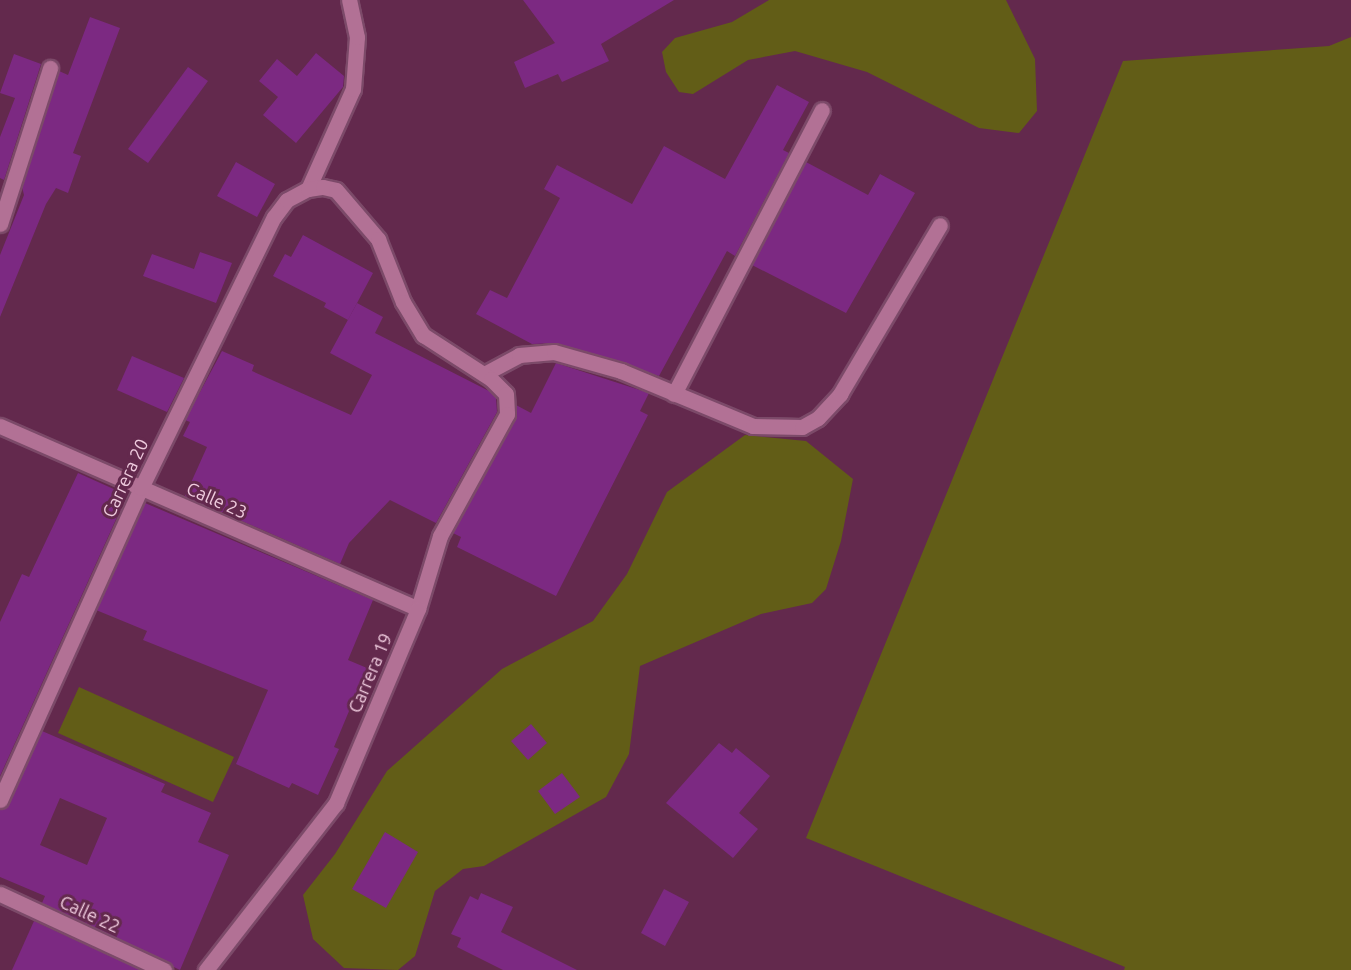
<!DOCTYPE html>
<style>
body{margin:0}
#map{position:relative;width:1351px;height:970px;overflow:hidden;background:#63294d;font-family:Ubuntu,sans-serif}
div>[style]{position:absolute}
.green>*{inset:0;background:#625d17}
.building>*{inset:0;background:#7c2982}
.roads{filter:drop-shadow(2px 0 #7c4a69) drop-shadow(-2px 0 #7c4a69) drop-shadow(0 2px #7c4a69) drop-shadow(0 -2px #7c4a69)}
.street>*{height:15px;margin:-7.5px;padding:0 7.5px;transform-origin:7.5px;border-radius:7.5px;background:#b27195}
span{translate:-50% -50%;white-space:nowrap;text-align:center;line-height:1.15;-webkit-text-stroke:6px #63294d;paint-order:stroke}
.street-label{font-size:18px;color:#efcbde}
</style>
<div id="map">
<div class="green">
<div style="clip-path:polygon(769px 0,1006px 0,1035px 59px,1037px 111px,1019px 133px,979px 128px,867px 72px,795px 51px,748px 60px,693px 94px,679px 92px,666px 72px,662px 52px,675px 38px,732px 22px)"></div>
<div style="clip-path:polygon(1351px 37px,1351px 970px,1124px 970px,1125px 967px,806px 838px,1123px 61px,1329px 46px)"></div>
<div style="clip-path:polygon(745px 435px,806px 441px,853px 479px,841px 541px,826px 589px,812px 603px,761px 614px,640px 666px,629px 754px,606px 797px,484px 866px,463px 869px,435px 891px,415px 956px,398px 970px,344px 968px,313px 939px,303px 895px,335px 854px,387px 771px,502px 669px,593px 621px,627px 574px,667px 492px)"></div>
<div style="clip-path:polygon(79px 687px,234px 757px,213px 802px,58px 733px)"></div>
</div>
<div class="building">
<div style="clip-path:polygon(523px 0,674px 0,601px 44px,609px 61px,562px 82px,558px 74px,525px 88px,514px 62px,555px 43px)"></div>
<div style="clip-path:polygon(90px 17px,120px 28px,73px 153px,81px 156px,68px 193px,56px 188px,46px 204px,0 317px,0 255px,24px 195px,22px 187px,59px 71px,68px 75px)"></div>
<div style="clip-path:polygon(316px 53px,344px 76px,343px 87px,296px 143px,263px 115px,278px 97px,259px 81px,277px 59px,297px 76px)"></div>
<div style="clip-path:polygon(14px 54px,41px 64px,4px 180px,0 178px,0 137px,15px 98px,0 93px)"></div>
<div style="clip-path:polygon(188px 67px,208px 81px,148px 163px,128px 149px)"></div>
<div style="clip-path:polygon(777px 85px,809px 102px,783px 150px,789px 153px,735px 256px,727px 251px,659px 376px,557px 343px,532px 344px,476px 314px,490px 290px,507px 298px,560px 198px,544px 189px,557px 165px,632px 204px,664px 146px,725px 179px)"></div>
<div style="clip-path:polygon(236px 162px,275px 184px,257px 217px,217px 196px)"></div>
<div style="clip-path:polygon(806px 162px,868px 195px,880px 174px,915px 193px,846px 313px,752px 265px)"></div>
<div style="clip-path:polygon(303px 235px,373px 273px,348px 320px,324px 307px,326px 303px,273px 276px,285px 254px,291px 257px)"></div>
<div style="clip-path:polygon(200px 252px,232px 263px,216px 303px,143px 276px,152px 254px,194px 269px)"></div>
<div style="clip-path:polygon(357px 303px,383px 317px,375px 333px,491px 392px,496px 398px,497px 412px,436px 523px,390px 500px,349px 543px,340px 564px,185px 496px,207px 447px,183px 436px,190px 422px,185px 420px,222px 351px,254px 365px,252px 371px,351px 415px,372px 375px,330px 353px)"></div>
<div style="clip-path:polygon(132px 356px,184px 378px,167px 412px,117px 390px)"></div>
<div style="clip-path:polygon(556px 363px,649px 393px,640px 411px,648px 415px,556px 596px,457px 547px,461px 537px,453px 533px,516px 419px,516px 405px,531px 413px)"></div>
<div style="clip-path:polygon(78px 473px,127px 495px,0 776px,0 622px,22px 574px,29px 577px)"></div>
<div style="clip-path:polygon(145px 503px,373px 600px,348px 660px,367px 668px,334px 747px,339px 749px,318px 795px,292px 783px,289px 788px,236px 764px,268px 690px,143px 640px,147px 631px,96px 610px)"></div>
<div style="clip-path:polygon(531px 724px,547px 743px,528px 760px,511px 741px)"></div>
<div style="clip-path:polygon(evenodd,42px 731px,165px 784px,161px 792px,211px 813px,198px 842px,229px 855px,180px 970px,42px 903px,45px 896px,0 877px,0 810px,9px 804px,42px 731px,60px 798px,107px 818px,87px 865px,40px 845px,60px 798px)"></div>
<div style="clip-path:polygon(719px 743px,732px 753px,736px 748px,770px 776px,739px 813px,758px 829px,733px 858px,666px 803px)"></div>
<div style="clip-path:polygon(562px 773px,580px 797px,555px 814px,538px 791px)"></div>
<div style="clip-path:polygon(385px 832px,418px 852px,386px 908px,352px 889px)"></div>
<div style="clip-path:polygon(664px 889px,689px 902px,665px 946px,641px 933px)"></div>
<div style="clip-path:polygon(481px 893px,513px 907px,501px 932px,577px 970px,503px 970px,457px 947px,461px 938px,451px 934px,470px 896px,478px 900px)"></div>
<div style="clip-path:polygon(34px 921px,141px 970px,12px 970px)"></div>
</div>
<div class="roads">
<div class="street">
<div style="left:308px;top:189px;width:110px;rotate:-65.8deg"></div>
<div style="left:353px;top:89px;width:52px;rotate:-85.6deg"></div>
<div style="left:357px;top:37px;width:38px;rotate:-102deg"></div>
<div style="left:0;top:224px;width:164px;rotate:-72.2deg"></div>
<div style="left:484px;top:374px;width:40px;rotate:-28deg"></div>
<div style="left:519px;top:355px;width:35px;rotate:-5deg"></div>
<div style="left:554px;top:352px;width:70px;rotate:15.8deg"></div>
<div style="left:621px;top:371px;width:143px;rotate:22.6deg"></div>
<div style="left:753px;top:426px;width:49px;rotate:1.2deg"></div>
<div style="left:802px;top:427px;width:18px;rotate:-29deg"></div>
<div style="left:818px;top:418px;width:33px;rotate:-47deg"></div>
<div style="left:840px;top:394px;width:196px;rotate:-59.4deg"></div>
<div style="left:674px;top:394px;width:320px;rotate:-62.5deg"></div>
<div style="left:0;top:426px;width:456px;rotate:23.6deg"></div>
<div style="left:0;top:800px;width:342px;rotate:-65.7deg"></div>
<div style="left:141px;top:488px;width:302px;rotate:-63.9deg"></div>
<div style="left:274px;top:217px;width:21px;rotate:-53deg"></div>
<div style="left:287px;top:200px;width:24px;rotate:-28deg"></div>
<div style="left:308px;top:189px;width:15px;rotate:-8deg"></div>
<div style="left:323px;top:187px;width:13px;rotate:13deg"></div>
<div style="left:336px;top:190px;width:65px;rotate:49.4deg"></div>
<div style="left:378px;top:239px;width:68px;rotate:68.4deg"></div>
<div style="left:403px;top:302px;width:39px;rotate:59deg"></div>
<div style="left:423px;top:335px;width:81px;rotate:32.9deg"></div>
<div style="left:491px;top:379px;width:21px;rotate:45deg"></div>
<div style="left:506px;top:394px;width:20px;rotate:87deg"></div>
<div style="left:507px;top:414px;width:139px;rotate:118.8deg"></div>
<div style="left:440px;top:536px;width:76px;rotate:106.8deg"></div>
<div style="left:418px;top:609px;width:211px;rotate:112.9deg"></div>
<div style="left:336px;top:803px;width:212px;rotate:127.9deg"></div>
<div style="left:0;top:894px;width:181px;rotate:24.9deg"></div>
</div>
</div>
<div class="street-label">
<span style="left:125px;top:478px;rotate:-65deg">Carrera 20</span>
<span style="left:217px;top:500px;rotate:24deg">Calle 23</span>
<span style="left:370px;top:673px;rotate:-67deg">Carrera 19</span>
<span style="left:90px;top:914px;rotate:25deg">Calle 22</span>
</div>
</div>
